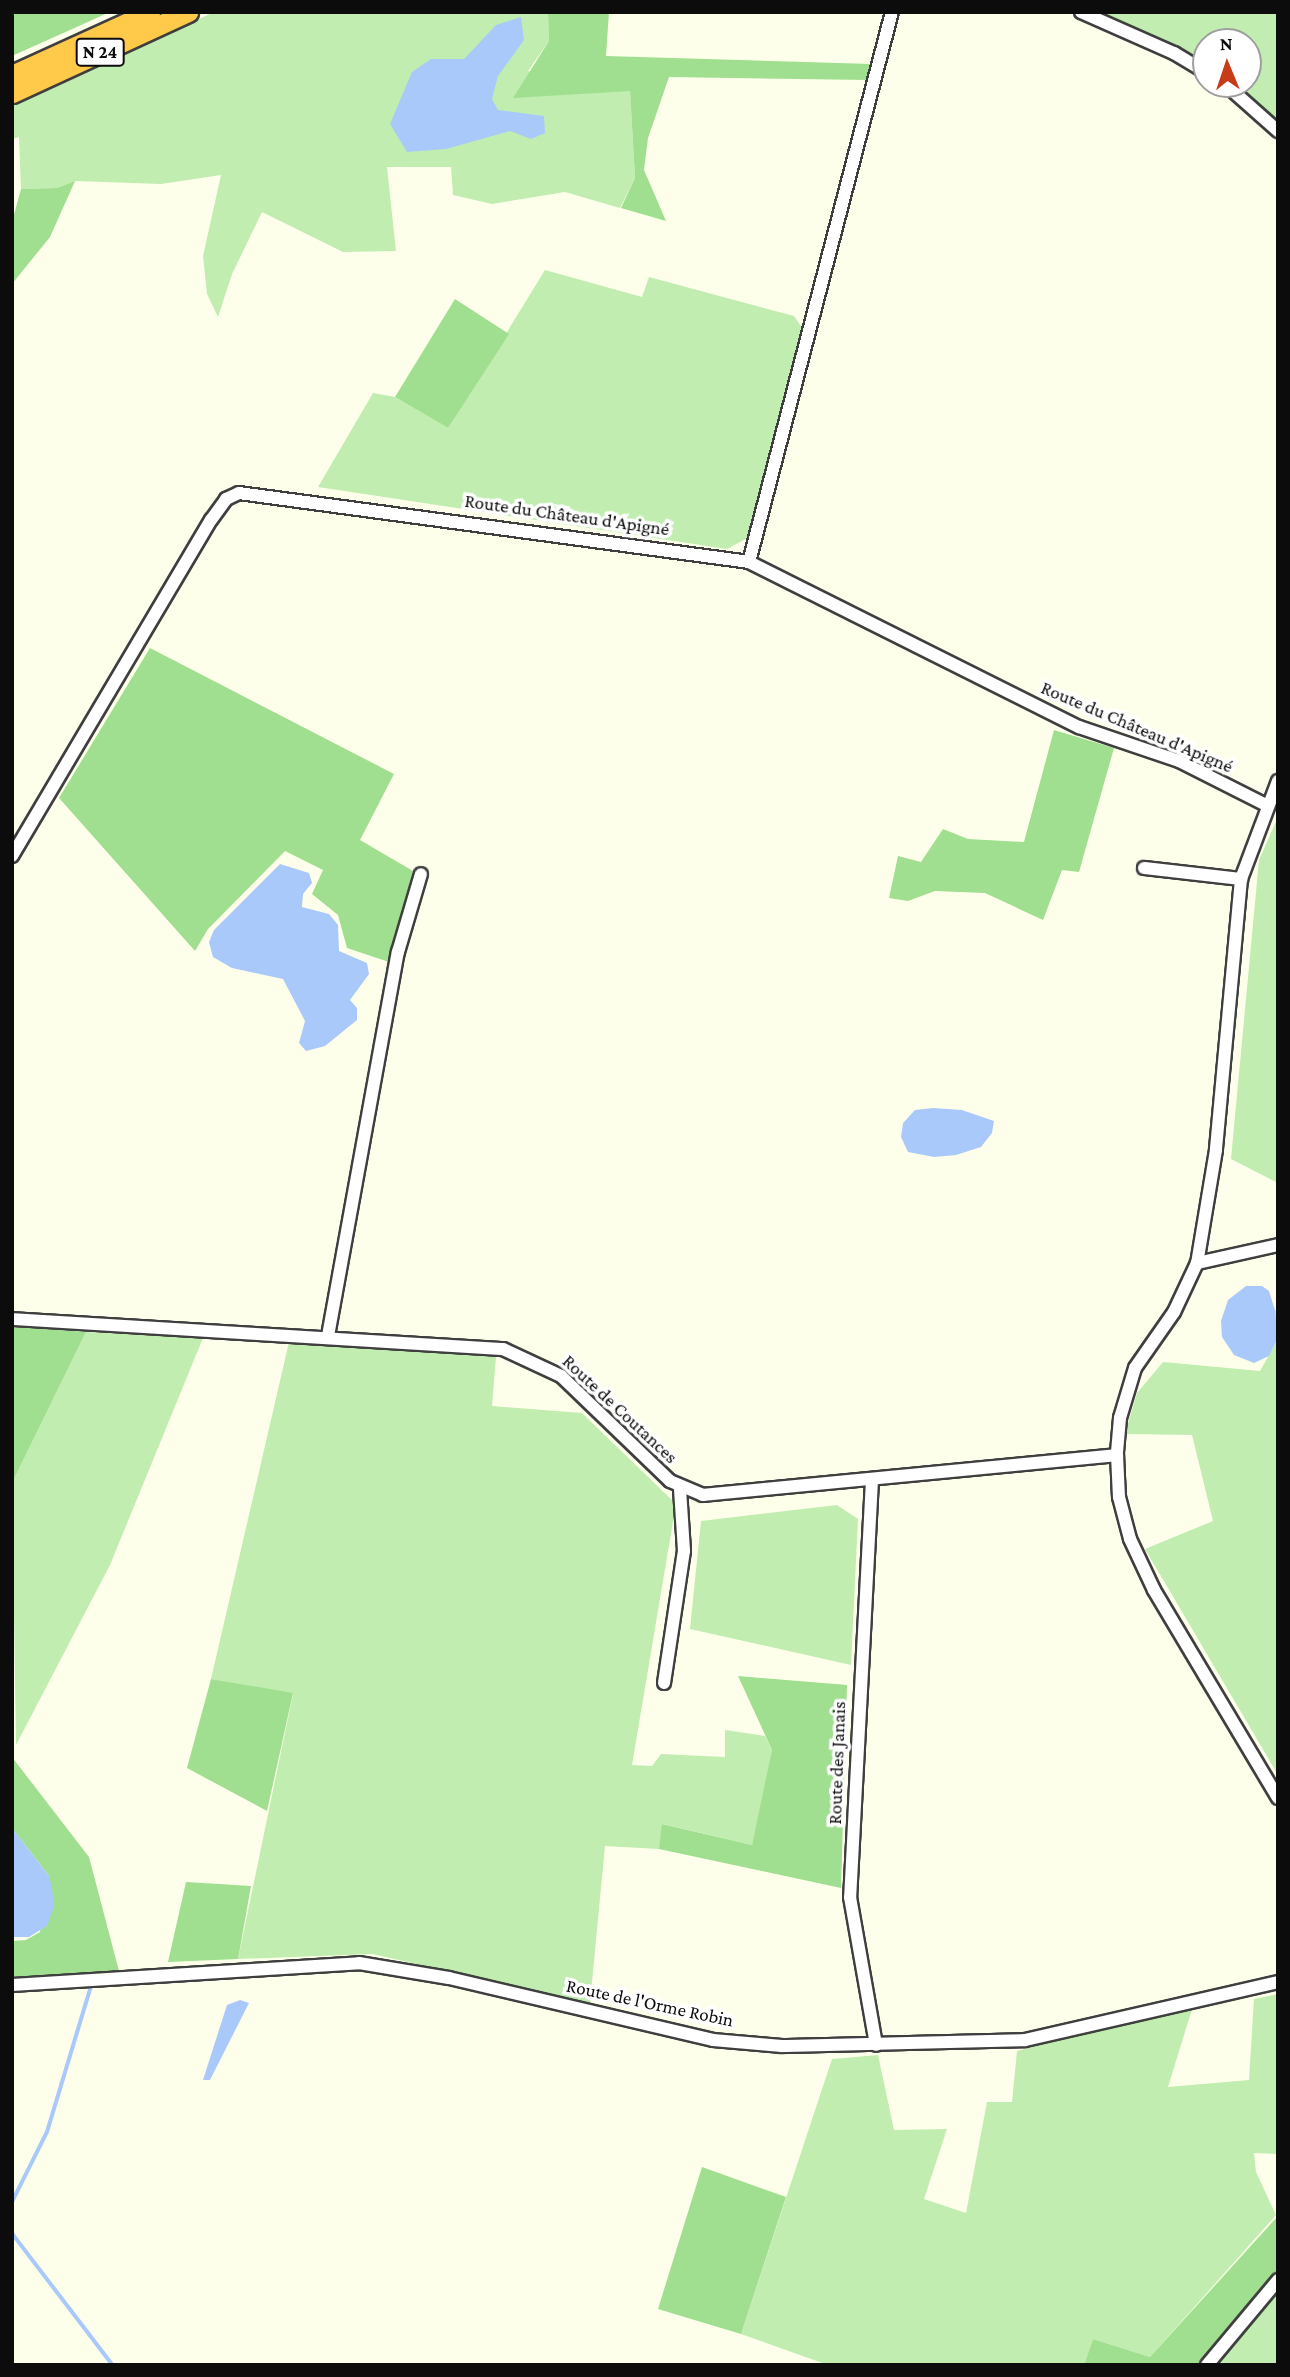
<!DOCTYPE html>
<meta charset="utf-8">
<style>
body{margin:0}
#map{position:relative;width:1290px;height:2377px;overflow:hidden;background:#feffeb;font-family:"Crimson Pro",serif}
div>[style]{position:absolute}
.green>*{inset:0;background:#c1edb1}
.forest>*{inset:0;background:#9fdf8f}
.water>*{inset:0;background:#aac9fb}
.stream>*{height:3.5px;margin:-1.75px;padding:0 1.75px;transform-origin:1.75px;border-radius:1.75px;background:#aac9fb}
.roads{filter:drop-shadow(2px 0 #3f3f3f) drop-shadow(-2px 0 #3f3f3f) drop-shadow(0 2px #3f3f3f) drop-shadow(0 -2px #3f3f3f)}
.minor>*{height:12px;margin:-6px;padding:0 6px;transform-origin:6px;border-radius:6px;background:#fff}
.highway>*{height:19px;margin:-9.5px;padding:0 9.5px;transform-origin:9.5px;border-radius:9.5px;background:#ffc949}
span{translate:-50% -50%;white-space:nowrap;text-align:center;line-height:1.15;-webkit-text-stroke:7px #fff;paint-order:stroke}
.shield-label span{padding:2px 5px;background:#fff;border:2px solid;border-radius:5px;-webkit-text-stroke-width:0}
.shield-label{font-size:18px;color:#0c0c0c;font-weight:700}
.street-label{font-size:19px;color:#0c0c0c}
.frame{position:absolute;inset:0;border:14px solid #0c0c0c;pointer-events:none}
.north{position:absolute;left:1192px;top:28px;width:70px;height:70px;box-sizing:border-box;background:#fff;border:2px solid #9e9e9e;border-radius:50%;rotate:358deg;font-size:19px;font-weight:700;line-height:28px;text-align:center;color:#0c0c0c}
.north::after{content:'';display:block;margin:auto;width:24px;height:32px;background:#c73b19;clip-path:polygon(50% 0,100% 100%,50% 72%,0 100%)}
</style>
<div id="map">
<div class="green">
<div style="clip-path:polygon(214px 12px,548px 12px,549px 41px,528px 71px,630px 91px,635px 178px,620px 208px,565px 192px,492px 204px,453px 195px,451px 167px,387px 167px,396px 251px,343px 252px,262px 212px,232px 274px,218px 317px,207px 294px,203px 256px,221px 175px,161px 184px,75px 181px,57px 188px,21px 189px,19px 137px,12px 139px,12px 106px)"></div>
<div style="clip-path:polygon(1097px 12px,1278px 12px,1278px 124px,1232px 84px,1248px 84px,1248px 42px,1206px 42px,1206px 67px)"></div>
<div style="clip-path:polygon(545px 270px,642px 297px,649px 277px,794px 316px,803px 329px,801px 345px,749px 537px,727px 549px,318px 487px,373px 393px,395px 397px,448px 428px)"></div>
<div style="clip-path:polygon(1278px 817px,1278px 1183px,1231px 1159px,1259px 860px)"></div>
<div style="clip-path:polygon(1275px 1310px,1278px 1312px,1278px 1775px,1145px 1549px,1213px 1521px,1192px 1435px,1125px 1434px,1137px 1393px,1163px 1362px,1260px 1371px,1278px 1339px)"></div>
<div style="clip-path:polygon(86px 1332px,203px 1338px,110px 1565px,16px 1745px,12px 1483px)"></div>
<div style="clip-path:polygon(289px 1342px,496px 1357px,492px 1406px,582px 1413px,676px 1504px,632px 1765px,652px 1766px,661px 1754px,725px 1757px,725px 1730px,765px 1736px,772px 1750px,765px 1792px,752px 1845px,663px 1824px,659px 1849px,605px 1846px,590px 2003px,372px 1954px,238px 1959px,293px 1694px,211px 1679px)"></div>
<div style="clip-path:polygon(837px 1505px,858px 1519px,851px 1665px,690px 1629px,701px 1521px)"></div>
<div style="clip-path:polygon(1278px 1994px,1278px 2154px,1254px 2153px,1256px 2172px,1276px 2215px,1150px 2357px,1093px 2339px,1084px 2365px,828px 2365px,741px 2334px,832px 2059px,878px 2055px,894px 2130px,947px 2129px,924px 2199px,966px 2213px,987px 2102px,1012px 2102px,1017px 2051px,1193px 2006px,1168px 2087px,1249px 2080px,1254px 1999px)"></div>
<div style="clip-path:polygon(1278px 2293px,1278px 2365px,1218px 2365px,1229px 2347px)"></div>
</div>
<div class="forest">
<div style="clip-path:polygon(12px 12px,110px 12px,12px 56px)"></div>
<div style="clip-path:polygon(548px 12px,609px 12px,606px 56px,872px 64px,869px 80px,669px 77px,648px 138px,644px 170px,666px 221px,621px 208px,635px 178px,630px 91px,513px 98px,549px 41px)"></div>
<div style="clip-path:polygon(75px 181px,50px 237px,12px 284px,12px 222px,21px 189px,57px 188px)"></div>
<div style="clip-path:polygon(455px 299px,509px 334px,448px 428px,395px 397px)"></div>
<div style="clip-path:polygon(150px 648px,394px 774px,360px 840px,413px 871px,389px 962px,347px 948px,338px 915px,312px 894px,323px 870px,285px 851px,208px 929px,195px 951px,59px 798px)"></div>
<div style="clip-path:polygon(1054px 730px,1114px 748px,1079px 872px,1062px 870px,1043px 920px,985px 893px,935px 891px,908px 901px,889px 898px,898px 856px,921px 862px,943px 829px,968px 839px,1024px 842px)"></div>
<div style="clip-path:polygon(12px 1326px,86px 1332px,12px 1483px)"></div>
<div style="clip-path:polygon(738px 1676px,847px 1685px,841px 1888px,659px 1849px,662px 1824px,752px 1845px,772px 1750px)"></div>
<div style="clip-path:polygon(211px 1679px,293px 1693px,267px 1811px,187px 1768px)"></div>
<div style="clip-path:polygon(12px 1757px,89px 1857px,119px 1971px,12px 1977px,12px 1941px,26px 1940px,40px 1932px,49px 1876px,12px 1828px)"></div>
<div style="clip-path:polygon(186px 1882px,251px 1886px,238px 1959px,168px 1962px)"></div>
<div style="clip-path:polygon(702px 2167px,786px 2197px,741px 2334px,658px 2309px)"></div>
<div style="clip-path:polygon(1278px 2216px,1278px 2270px,1200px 2365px,1084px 2365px,1093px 2339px,1150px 2357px)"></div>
</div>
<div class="water">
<div style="clip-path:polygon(521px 17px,524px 40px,498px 76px,492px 99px,498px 110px,544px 116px,545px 133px,531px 139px,510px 131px,446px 149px,407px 152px,390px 124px,412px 72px,431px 59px,464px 59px,496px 25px)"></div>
<div style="clip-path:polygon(280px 864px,309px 873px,312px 883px,303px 894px,302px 907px,329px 914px,338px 925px,339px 951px,367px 963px,369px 974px,350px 1000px,357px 1008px,357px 1020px,325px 1046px,306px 1051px,299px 1043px,305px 1021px,283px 979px,232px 968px,213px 957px,209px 942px,214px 930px)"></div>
<div style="clip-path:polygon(933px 1108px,962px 1110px,994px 1121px,992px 1133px,981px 1147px,956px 1155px,934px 1157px,908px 1152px,901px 1137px,903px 1123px,915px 1110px)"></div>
<div style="clip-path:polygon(1246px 1286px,1262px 1286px,1269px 1291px,1275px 1310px,1278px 1338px,1269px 1356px,1254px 1363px,1234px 1355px,1222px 1337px,1221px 1321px,1228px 1300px)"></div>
<div style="clip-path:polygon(12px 1828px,49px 1876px,52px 1888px,54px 1906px,47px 1926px,29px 1937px,12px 1937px)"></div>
<div style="clip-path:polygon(240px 2000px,249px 2003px,210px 2080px,203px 2080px,227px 2005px)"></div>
</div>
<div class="stream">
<div style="left:140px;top:1983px;width:68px;rotate:-3.4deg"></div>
<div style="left:12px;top:2202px;width:78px;rotate:-63.4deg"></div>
<div style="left:47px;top:2132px;width:152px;rotate:-73.2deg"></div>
<div style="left:12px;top:2233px;width:166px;rotate:52.6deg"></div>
</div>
<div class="roads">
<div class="minor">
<div style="left:1081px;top:12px;width:102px;rotate:23.8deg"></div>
<div style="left:1174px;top:53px;width:37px;rotate:31deg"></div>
<div style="left:1225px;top:84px;width:71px;rotate:41.6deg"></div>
<div style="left:749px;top:562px;width:568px;rotate:-75.43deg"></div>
<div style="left:1278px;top:781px;width:105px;rotate:110.7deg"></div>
<div style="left:1241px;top:879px;width:272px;rotate:95.3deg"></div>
<div style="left:1216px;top:1150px;width:115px;rotate:99.5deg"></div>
<div style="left:1197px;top:1263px;width:54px;rotate:115.1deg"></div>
<div style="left:1174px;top:1312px;width:68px;rotate:124.9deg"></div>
<div style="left:1135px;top:1368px;width:52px;rotate:106.7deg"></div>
<div style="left:1120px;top:1418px;width:37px;rotate:95deg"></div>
<div style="left:1117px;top:1455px;width:42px;rotate:87.3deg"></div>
<div style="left:1119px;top:1497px;width:43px;rotate:75.3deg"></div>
<div style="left:1130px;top:1539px;width:56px;rotate:64.8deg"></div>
<div style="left:1154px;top:1590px;width:242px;rotate:59.2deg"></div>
<div style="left:12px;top:856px;width:391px;rotate:-59.4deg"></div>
<div style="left:211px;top:520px;width:26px;rotate:-54deg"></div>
<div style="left:226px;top:499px;width:14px;rotate:-25deg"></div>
<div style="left:239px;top:493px;width:515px;rotate:7.7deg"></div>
<div style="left:749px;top:562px;width:369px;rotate:26.6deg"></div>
<div style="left:1079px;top:727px;width:106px;rotate:18.8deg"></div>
<div style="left:1179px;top:761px;width:97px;rotate:26.8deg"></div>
<div style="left:1144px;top:868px;width:98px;rotate:6.5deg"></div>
<div style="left:1197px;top:1263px;width:83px;rotate:-12.5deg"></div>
<div style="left:12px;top:1319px;width:492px;rotate:3.5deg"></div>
<div style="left:503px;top:1349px;width:64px;rotate:25deg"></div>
<div style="left:561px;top:1376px;width:151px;rotate:43.9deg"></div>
<div style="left:670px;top:1481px;width:36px;rotate:23deg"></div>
<div style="left:703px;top:1495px;width:416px;rotate:-5.5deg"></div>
<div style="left:328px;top:1336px;width:390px;rotate:-79.7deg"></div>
<div style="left:398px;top:952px;width:81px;rotate:-73.6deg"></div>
<div style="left:872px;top:1480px;width:418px;rotate:93deg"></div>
<div style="left:850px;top:1897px;width:150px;rotate:80deg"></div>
<div style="left:664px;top:1683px;width:134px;rotate:-81.4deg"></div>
<div style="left:684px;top:1551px;width:62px;rotate:-93.7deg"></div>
<div style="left:12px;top:1985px;width:348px;rotate:-3.6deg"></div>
<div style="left:359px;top:1963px;width:91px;rotate:9.5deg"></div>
<div style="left:449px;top:1978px;width:271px;rotate:13.2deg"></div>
<div style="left:713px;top:2040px;width:69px;rotate:5deg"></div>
<div style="left:782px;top:2046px;width:243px;rotate:-1.4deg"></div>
<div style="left:1025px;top:2040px;width:260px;rotate:-12.9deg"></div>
<div style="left:1207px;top:2365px;width:111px;rotate:-50.1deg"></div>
</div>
<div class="highway">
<div style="left:12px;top:75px;width:152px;rotate:-24.5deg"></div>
<div style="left:12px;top:93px;width:194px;rotate:-24.7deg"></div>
</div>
</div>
<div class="shield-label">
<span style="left:100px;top:52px">N 24</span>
</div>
<div class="street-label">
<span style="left:567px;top:515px;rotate:8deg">Route du Château d'Apigné</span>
<span style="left:1137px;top:727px;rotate:23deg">Route du Château d'Apigné</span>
<span style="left:620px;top:1409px;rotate:43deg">Route de Coutances</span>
<span style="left:837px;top:1763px;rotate:-88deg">Route des Janais</span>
<span style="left:650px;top:2003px;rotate:12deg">Route de l'Orme Robin</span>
</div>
<div class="frame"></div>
<div class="north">N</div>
</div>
